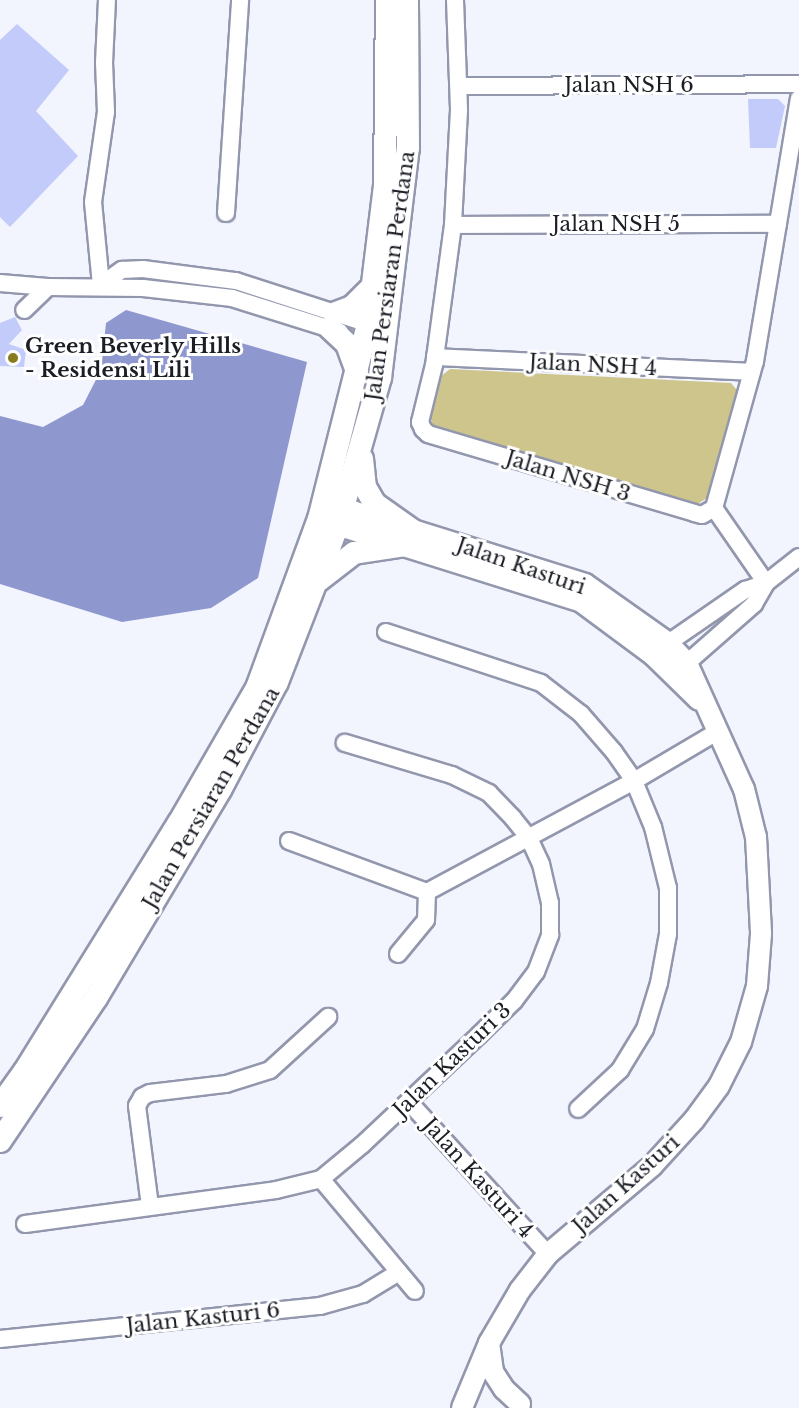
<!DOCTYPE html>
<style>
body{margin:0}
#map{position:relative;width:799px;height:1408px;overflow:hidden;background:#f2f4fe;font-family:"Libre Baskerville",serif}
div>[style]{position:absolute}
.green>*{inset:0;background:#cec58d}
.water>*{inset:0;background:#8e98cf}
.building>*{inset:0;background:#c2cbf9}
.roads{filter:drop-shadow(2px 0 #9297ad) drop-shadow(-2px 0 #9297ad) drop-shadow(0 2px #9297ad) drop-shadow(0 -2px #9297ad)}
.minor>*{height:16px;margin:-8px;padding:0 8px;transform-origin:8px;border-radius:8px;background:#fff}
.tertiary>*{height:20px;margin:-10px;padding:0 10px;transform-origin:10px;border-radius:10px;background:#fff}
.secondary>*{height:22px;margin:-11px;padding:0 11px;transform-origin:11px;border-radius:11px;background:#fff}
.dots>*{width:16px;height:16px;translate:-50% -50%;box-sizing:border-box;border:3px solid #fff;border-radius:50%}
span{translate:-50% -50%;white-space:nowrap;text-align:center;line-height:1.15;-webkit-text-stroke:6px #fff;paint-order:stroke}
.street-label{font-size:21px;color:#1c1e26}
.poi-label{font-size:21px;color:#1c1e26;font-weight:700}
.left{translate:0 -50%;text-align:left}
</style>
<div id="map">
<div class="green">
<div style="clip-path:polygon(450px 369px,731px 383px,741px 395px,707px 498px,693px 507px,436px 430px,428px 414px,436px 380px)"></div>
</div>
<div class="water">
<div style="clip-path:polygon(126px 310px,307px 362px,258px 578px,211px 608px,122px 622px,0 584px,0 416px,43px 427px,83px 405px,101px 370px,106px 323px)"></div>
</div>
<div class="building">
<div style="clip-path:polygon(17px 24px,69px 70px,36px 111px,78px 156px,10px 227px,0 217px,0 40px)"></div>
<div style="clip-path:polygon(748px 99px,778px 99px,785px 106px,776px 148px,750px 148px)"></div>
<div style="clip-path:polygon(15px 317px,22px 330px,9px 344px,26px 350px,24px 367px,0 366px,0 323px)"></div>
</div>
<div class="roads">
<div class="minor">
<div style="left:455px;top:0;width:110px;rotate:87.9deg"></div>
<div style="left:459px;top:110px;width:115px;rotate:93deg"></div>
<div style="left:453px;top:225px;width:141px;rotate:97.7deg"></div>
<div style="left:434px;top:365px;width:59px;rotate:103.8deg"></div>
<div style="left:420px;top:422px;width:8px;rotate:67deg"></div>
<div style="left:423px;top:429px;width:7px;rotate:45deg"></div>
<div style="left:428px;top:434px;width:277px;rotate:16.5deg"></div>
<div style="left:694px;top:513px;width:8px;rotate:14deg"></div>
<div style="left:702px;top:515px;width:14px;rotate:-30deg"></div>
<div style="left:459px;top:86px;width:340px;rotate:-0.3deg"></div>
<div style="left:226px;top:213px;width:213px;rotate:-86.2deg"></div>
<div style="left:453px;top:225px;width:325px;rotate:-0.2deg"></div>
<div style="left:0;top:283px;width:48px;rotate:4.8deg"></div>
<div style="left:48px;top:287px;width:33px;rotate:136deg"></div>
<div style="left:101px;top:285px;width:26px;rotate:-36deg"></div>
<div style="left:122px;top:270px;width:21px;rotate:-3deg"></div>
<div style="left:143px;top:269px;width:94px;rotate:7.4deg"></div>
<div style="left:236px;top:281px;width:149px;rotate:17.9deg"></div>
<div style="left:101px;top:285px;width:83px;rotate:-95.5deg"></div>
<div style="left:93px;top:202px;width:91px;rotate:-81.8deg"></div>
<div style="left:106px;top:112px;width:49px;rotate:-92.3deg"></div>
<div style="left:104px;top:63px;width:63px;rotate:-87.3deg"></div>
<div style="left:48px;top:287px;width:95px;rotate:0.6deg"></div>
<div style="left:143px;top:288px;width:90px;rotate:6.4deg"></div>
<div style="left:232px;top:298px;width:113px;rotate:17.5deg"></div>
<div style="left:435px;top:357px;width:317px;rotate:2.7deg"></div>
<div style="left:766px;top:583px;width:91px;rotate:-124.7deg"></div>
<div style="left:714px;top:508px;width:153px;rotate:-74.4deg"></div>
<div style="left:755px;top:361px;width:266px;rotate:-80.5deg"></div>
<div style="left:386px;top:632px;width:163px;rotate:18.2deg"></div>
<div style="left:541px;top:683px;width:51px;rotate:37.8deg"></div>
<div style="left:581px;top:714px;width:50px;rotate:49deg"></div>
<div style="left:614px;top:752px;width:35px;rotate:55deg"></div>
<div style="left:634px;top:781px;width:50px;rotate:67.6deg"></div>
<div style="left:653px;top:827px;width:63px;rotate:76.2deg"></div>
<div style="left:668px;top:888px;width:46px;rotate:90deg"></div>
<div style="left:668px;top:934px;width:50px;rotate:100.4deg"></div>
<div style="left:659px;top:983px;width:48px;rotate:106.9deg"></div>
<div style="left:645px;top:1029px;width:48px;rotate:121.4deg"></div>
<div style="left:620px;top:1070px;width:57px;rotate:137.1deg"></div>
<div style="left:658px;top:650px;width:106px;rotate:-34.6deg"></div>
<div style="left:745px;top:590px;width:22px;rotate:-18deg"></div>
<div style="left:766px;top:583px;width:42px;rotate:-38.2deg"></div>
<div style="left:679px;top:670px;width:100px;rotate:-41.3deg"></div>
<div style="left:754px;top:604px;width:24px;rotate:-60deg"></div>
<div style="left:289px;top:841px;width:147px;rotate:20.3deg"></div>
<div style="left:427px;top:892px;width:28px;rotate:92deg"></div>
<div style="left:426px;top:920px;width:44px;rotate:129.5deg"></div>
<div style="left:427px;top:892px;width:235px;rotate:-28.2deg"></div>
<div style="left:634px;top:781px;width:96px;rotate:-30.6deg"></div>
<div style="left:409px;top:1102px;width:206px;rotate:47.6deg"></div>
<div style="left:321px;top:1179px;width:146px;rotate:50deg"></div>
<div style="left:150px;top:1206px;width:101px;rotate:-97.4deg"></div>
<div style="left:137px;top:1106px;width:10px;rotate:-61deg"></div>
<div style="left:142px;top:1097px;width:9px;rotate:-27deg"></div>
<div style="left:150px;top:1093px;width:77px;rotate:-6.8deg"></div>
<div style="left:226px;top:1084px;width:46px;rotate:-17.7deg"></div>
<div style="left:270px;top:1070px;width:79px;rotate:-42.4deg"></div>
<div style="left:25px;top:1224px;width:253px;rotate:-7.7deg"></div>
<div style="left:276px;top:1190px;width:46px;rotate:-13.7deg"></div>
<div style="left:321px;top:1179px;width:53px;rotate:-39.7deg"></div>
<div style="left:362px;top:1145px;width:161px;rotate:-43.2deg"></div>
<div style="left:479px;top:1035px;width:49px;rotate:-44.2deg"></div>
<div style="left:514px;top:1001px;width:36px;rotate:-53deg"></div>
<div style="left:536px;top:972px;width:40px;rotate:-69deg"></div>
<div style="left:550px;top:935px;width:32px;rotate:-90deg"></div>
<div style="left:550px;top:903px;width:40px;rotate:-103deg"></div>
<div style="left:541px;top:864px;width:29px;rotate:-115deg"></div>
<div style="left:529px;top:838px;width:26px;rotate:-129deg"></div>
<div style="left:513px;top:818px;width:35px;rotate:-134deg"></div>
<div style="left:489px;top:793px;width:41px;rotate:-154.1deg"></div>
<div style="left:452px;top:775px;width:112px;rotate:-163.3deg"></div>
<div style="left:0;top:1339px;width:322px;rotate:-5.9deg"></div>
<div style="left:320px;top:1306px;width:45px;rotate:-15.6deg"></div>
<div style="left:363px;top:1294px;width:42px;rotate:-31.4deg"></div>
</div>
<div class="tertiary">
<div style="left:330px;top:504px;width:267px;rotate:17.4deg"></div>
<div style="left:585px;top:584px;width:100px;rotate:35.3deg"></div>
<div style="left:667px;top:642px;width:29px;rotate:46deg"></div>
<div style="left:687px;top:663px;width:138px;rotate:65.7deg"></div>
<div style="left:744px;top:789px;width:49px;rotate:76deg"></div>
<div style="left:756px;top:837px;width:97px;rotate:87deg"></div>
<div style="left:761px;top:934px;width:52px;rotate:94.4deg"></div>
<div style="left:757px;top:986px;width:58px;rotate:105.9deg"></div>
<div style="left:741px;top:1042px;width:49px;rotate:116.6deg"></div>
<div style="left:719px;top:1086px;width:42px;rotate:126.3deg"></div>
<div style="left:694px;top:1120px;width:62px;rotate:132.4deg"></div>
<div style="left:652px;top:1166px;width:136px;rotate:139.8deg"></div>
<div style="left:548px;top:1254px;width:46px;rotate:127.9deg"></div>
<div style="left:520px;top:1290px;width:61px;rotate:120.3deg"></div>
<div style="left:489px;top:1343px;width:70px;rotate:112.6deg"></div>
<div style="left:324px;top:521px;width:268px;rotate:17.4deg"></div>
<div style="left:580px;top:601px;width:91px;rotate:36.5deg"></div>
<div style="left:653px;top:655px;width:64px;rotate:44.4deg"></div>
<div style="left:489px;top:1343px;width:29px;rotate:82deg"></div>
<div style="left:493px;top:1372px;width:20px;rotate:57deg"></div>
<div style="left:504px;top:1389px;width:22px;rotate:43deg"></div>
</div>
<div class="secondary">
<div style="left:336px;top:313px;width:17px;rotate:-21deg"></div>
<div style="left:352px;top:307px;width:28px;rotate:-45deg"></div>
<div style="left:330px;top:328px;width:23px;rotate:43deg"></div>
<div style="left:347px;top:344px;width:29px;rotate:70deg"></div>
<div style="left:362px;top:459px;width:28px;rotate:84deg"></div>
<div style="left:365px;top:487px;width:20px;rotate:60deg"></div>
<div style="left:375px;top:504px;width:45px;rotate:35.1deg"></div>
<div style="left:319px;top:580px;width:44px;rotate:-37.6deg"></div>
<div style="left:354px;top:553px;width:53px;rotate:-8.7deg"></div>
<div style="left:0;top:1106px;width:43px;rotate:-54.5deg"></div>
<div style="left:25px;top:1071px;width:292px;rotate:-58.2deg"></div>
<div style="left:179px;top:823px;width:156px;rotate:-60deg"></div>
<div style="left:257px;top:688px;width:180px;rotate:-69.9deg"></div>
<div style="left:319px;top:519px;width:201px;rotate:-75.9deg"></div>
<div style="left:368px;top:324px;width:140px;rotate:-83deg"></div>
<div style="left:385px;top:185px;width:185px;rotate:-89.4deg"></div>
<div style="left:0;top:1141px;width:172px;rotate:-56.1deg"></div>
<div style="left:96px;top:998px;width:244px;rotate:-59.2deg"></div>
<div style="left:221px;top:788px;width:120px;rotate:-62.2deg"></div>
<div style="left:277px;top:682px;width:168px;rotate:-68.8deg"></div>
<div style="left:338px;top:525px;width:153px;rotate:-74.1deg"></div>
<div style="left:380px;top:378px;width:232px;rotate:-83.1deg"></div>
<div style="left:408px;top:148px;width:148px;rotate:-90.4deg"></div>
</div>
</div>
<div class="dots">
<div style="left:13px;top:358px;background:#887b20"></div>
</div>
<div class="street-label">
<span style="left:629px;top:85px">Jalan NSH 6</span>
<span style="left:616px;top:224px">Jalan NSH 5</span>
<span style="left:390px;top:276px;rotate:-82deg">Jalan Persiaran Perdana</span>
<span style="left:593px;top:365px;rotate:3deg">Jalan NSH 4</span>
<span style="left:568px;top:476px;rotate:17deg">Jalan NSH 3</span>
<span style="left:521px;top:566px;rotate:19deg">Jalan Kasturi</span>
<span style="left:211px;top:798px;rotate:-60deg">Jalan Persiaran Perdana</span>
<span style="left:452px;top:1060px;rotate:-44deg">Jalan Kasturi 3</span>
<span style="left:478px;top:1178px;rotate:48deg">Jalan Kasturi 4</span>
<span style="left:626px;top:1184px;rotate:-42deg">Jalan Kasturi</span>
<span style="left:203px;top:1318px;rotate:-6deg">Jalan Kasturi 6</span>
</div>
<div class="poi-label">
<span class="left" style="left:25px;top:358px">Green Beverly Hills<br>- Residensi Lili</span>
</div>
</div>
